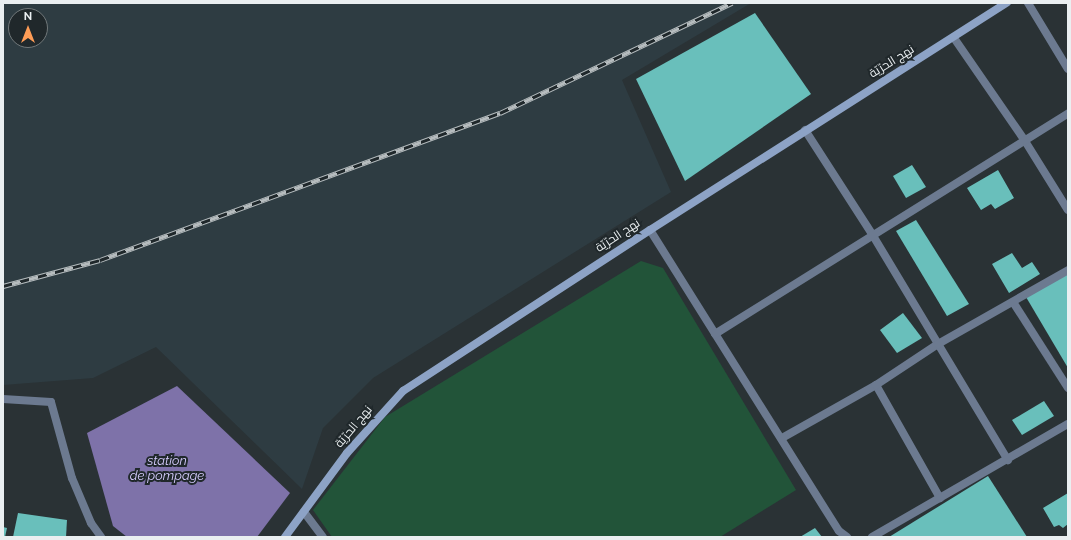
<!DOCTYPE html>
<meta charset="utf-8">
<style>
body{margin:0}
#map{position:relative;width:1071px;height:540px;overflow:hidden;background:#2a3235;font-family:Raleway,Cairo,sans-serif}
div>[style]{position:absolute}
.built>*{inset:0;background:#2e3c42}
.green>*{inset:0;background:#225439}
.water>*{inset:0;background:#7e72a9}
.building>*{inset:0;background:#69bfbb}
.street>*{height:8px;margin:-4px;padding:0 4px;transform-origin:4px;border-radius:4px;background:#6c7a90}
.secondary>*{height:8px;margin:-4px;padding:0 4px;transform-origin:4px;border-radius:4px;background:#8da3c6}
.rail>*{height:4.5px;margin-top:-2.25px;transform-origin:0;background:repeating-linear-gradient(90deg,#20282b 0 9px,#b6bcbe 0 18px);box-sizing:border-box;border-block:1px solid #b6bcbe}
span{translate:-50% -50%;white-space:nowrap;text-align:center;line-height:1.15;-webkit-text-stroke:4px #20282b;paint-order:stroke}
.street-label{font-size:12px;color:#eaeff1}
.water-label{font-size:13px;color:#d6cdfe;font-style:italic}
.frame{position:absolute;inset:0;border:4px solid #eaeff1;pointer-events:none}
.north{position:absolute;left:8px;top:8px;width:40px;height:40px;box-sizing:border-box;background:#20282b;border:1px solid #71787a;border-radius:50%;rotate:0deg;font-size:11px;font-weight:700;line-height:16px;text-align:center;color:#eaeff1}
.north::after{content:'';display:block;margin:auto;width:14px;height:18px;background:#fd9c56;clip-path:polygon(50% 0,100% 100%,50% 72%,0 100%)}
</style>
<div id="map">
<div class="built">
<div style="clip-path:polygon(evenodd,3px 3px,751px 3px,622px 80px,671px 192px,373px 378px,323px 428px,302px 489px,156px 347px,93px 378px,3px 385px,3px 3px,16px 16px,40px 16px,40px 40px,16px 40px,16px 16px)"></div>
</div>
<div class="green">
<div style="clip-path:polygon(641px 261px,663px 268px,796px 490px,720px 537px,332px 537px,313px 510px,385px 417px)"></div>
</div>
<div class="water">
<div style="clip-path:polygon(177px 386px,290px 493px,257px 537px,127px 537px,113px 526px,87px 433px)"></div>
</div>
<div class="building">
<div style="clip-path:polygon(755px 13px,811px 94px,685px 181px,636px 79px)"></div>
<div style="clip-path:polygon(912px 165px,926px 187px,906px 198px,893px 176px)"></div>
<div style="clip-path:polygon(998px 170px,1014px 198px,995px 209px,991px 204px,981px 210px,967px 188px)"></div>
<div style="clip-path:polygon(916px 220px,969px 304px,947px 316px,896px 231px)"></div>
<div style="clip-path:polygon(1012px 253px,1022px 268px,1032px 262px,1040px 274px,1009px 293px,992px 264px)"></div>
<div style="clip-path:polygon(1068px 272px,1068px 368px,1026px 297px)"></div>
<div style="clip-path:polygon(903px 313px,922px 338px,897px 353px,880px 330px)"></div>
<div style="clip-path:polygon(1044px 401px,1054px 416px,1022px 435px,1012px 420px)"></div>
<div style="clip-path:polygon(988px 476px,1027px 537px,889px 537px)"></div>
<div style="clip-path:polygon(1068px 493px,1068px 524px,1063px 528px,1059px 525px,1054px 527px,1043px 508px)"></div>
<div style="clip-path:polygon(18px 513px,67px 520px,66px 537px,13px 537px)"></div>
<div style="clip-path:polygon(3px 527px,7px 528px,5px 537px,3px 537px)"></div>
<div style="clip-path:polygon(815px 528px,822px 537px,800px 537px)"></div>
</div>
<div class="street">
<div style="left:1028px;top:3px;width:77px;rotate:58.8deg"></div>
<div style="left:954px;top:38px;width:125px;rotate:55.4deg"></div>
<div style="left:1025px;top:141px;width:81px;rotate:58.1deg"></div>
<div style="left:805px;top:130px;width:124px;rotate:57.2deg"></div>
<div style="left:872px;top:234px;width:264px;rotate:59deg"></div>
<div style="left:650px;top:230px;width:355px;rotate:57.9deg"></div>
<div style="left:839px;top:531px;width:10px;rotate:37deg"></div>
<div style="left:1013px;top:302px;width:102px;rotate:57.4deg"></div>
<div style="left:715px;top:334px;width:416px;rotate:-32deg"></div>
<div style="left:876px;top:385px;width:130px;rotate:60.5deg"></div>
<div style="left:3px;top:399px;width:48px;rotate:3.6deg"></div>
<div style="left:51px;top:402px;width:79px;rotate:74.6deg"></div>
<div style="left:72px;top:478px;width:49px;rotate:67.1deg"></div>
<div style="left:91px;top:523px;width:17px;rotate:54deg"></div>
<div style="left:782px;top:438px;width:108px;rotate:-29.4deg"></div>
<div style="left:876px;top:385px;width:74px;rotate:-33.5deg"></div>
<div style="left:938px;top:344px;width:150px;rotate:-29.6deg"></div>
<div style="left:304px;top:512px;width:31px;rotate:53deg"></div>
<div style="left:872px;top:537px;width:226px;rotate:-30deg"></div>
</div>
<div class="secondary">
<div style="left:285px;top:537px;width:104px;rotate:-53.6deg"></div>
<div style="left:347px;top:453px;width:84px;rotate:-47.9deg"></div>
<div style="left:403px;top:391px;width:295px;rotate:-33.1deg"></div>
<div style="left:650px;top:230px;width:423px;rotate:-32.5deg"></div>
</div>
<div class="rail">
<div style="left:3px;top:286px;width:100px;rotate:-15deg"></div>
<div style="left:100px;top:260px;width:426px;rotate:-20.2deg"></div>
<div style="left:500px;top:113px;width:257px;rotate:-25.4deg"></div>
</div>
<div class="street-label">
<span style="left:892px;top:62px;rotate:-32deg">نهج الحرّيّة</span>
<span style="left:618px;top:236px;rotate:-33deg">نهج الحرّيّة</span>
<span style="left:354px;top:427px;rotate:-50deg">نهج الحرّيّة</span>
</div>
<div class="water-label">
<span style="left:167px;top:469px">station<br>de pompage</span>
</div>
<div class="frame"></div>
<div class="north">N</div>
</div>
